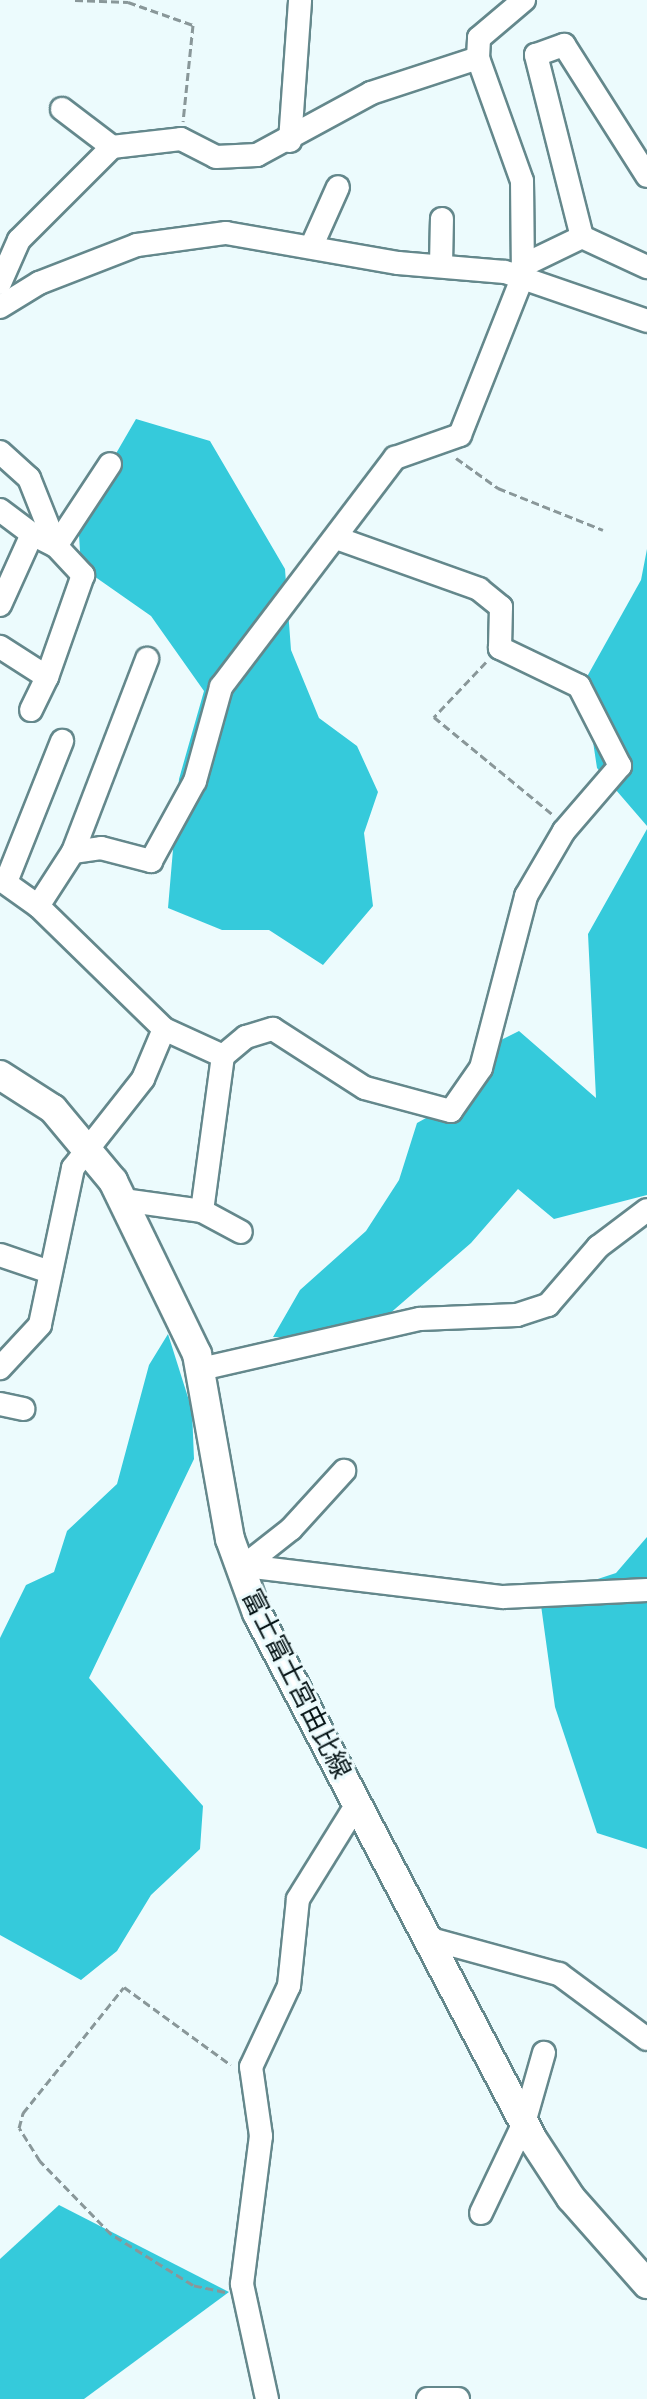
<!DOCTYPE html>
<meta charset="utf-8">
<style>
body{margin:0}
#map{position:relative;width:647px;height:2399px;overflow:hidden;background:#ecfbfd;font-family:Bitter,"Noto Sans JP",serif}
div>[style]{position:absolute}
.forest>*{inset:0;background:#35cadb}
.path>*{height:3px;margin-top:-1.5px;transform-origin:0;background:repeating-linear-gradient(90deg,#899799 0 8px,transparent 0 12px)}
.roads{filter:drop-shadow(2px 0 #64888c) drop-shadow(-2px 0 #64888c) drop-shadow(0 2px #64888c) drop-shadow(0 -2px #64888c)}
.minor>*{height:22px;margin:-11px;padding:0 11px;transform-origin:11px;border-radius:11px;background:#fff}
.major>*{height:28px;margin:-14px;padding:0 14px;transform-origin:14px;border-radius:14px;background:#fff}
span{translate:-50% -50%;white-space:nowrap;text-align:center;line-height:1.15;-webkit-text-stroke:6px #ecfbfd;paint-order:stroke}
.street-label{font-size:26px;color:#071517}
</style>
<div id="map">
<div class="forest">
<div style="clip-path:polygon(136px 419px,210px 441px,285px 569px,291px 650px,319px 718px,357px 746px,378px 792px,364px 833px,373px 906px,323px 965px,269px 930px,222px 930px,168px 908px,179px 779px,204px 691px,151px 616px,81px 567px,78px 519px)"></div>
<div style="clip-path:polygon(647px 549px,647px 826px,597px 768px,584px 682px,641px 580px)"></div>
<div style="clip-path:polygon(647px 829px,647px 1195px,554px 1219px,518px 1189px,471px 1243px,380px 1322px,344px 1339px,273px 1337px,300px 1290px,366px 1231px,399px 1180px,417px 1123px,466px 1096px,487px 1047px,519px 1031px,596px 1098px,588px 934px)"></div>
<div style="clip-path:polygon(168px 1334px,192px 1410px,194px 1459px,89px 1678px,203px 1806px,200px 1849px,151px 1895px,117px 1951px,81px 1980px,0 1935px,0 1638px,26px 1585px,54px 1572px,67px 1531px,117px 1484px,149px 1365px)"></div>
<div style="clip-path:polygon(647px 1537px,647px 1849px,597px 1833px,555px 1707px,540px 1598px,616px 1573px)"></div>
<div style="clip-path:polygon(59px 2205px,229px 2292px,84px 2399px,0 2399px,0 2259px)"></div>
</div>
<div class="path">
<div style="left:75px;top:0;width:53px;rotate:2.2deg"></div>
<div style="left:128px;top:2px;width:69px;rotate:19.5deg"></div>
<div style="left:193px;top:25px;width:97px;rotate:95.9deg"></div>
<div style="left:456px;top:458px;width:52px;rotate:35.5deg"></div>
<div style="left:498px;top:488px;width:113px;rotate:21.8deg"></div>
<div style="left:486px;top:662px;width:76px;rotate:133.4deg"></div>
<div style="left:434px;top:717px;width:153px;rotate:39.4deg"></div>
<div style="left:225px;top:2292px;width:33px;rotate:-168deg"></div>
<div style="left:193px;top:2285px;width:97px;rotate:-148.1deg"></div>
<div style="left:111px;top:2234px;width:102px;rotate:-134.2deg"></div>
<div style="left:40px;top:2161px;width:39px;rotate:-122deg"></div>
<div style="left:19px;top:2128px;width:16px;rotate:-75deg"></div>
<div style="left:23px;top:2113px;width:161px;rotate:-51.3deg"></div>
<div style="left:124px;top:1987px;width:132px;rotate:36.1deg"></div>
</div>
<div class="roads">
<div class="minor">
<div style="left:62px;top:109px;width:63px;rotate:37.2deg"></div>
<div style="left:290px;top:141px;width:141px;rotate:-85.9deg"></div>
<div style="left:582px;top:237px;width:72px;rotate:24.8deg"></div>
<div style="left:313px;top:243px;width:61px;rotate:-65.9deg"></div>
<div style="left:441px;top:265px;width:46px;rotate:-88.8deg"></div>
<div style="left:522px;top:266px;width:67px;rotate:-25.8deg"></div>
<div style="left:582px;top:237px;width:188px;rotate:-104.2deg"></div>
<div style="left:536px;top:55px;width:30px;rotate:-20deg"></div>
<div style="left:564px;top:45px;width:155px;rotate:57.6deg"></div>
<div style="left:0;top:283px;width:47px;rotate:-66.2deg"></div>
<div style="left:19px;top:240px;width:132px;rotate:-45deg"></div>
<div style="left:112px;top:147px;width:69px;rotate:-6.6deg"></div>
<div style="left:181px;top:139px;width:39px;rotate:27deg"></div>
<div style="left:216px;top:157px;width:41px;rotate:-2.8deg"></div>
<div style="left:257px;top:155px;width:130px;rotate:-28.5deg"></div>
<div style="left:371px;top:93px;width:113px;rotate:-18.1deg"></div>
<div style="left:0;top:307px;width:46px;rotate:-31.6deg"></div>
<div style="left:39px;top:283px;width:105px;rotate:-21.2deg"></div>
<div style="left:137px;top:245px;width:90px;rotate:-7.7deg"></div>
<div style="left:226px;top:233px;width:175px;rotate:9.9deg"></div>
<div style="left:398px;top:263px;width:107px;rotate:4.8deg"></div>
<div style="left:505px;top:272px;width:150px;rotate:19deg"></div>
<div style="left:0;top:452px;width:39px;rotate:42deg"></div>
<div style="left:29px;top:478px;width:73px;rotate:68.3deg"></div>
<div style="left:56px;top:546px;width:40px;rotate:47deg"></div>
<div style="left:83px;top:575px;width:108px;rotate:109.4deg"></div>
<div style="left:47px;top:677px;width:56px;rotate:-147.4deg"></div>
<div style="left:0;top:510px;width:40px;rotate:37deg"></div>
<div style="left:56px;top:546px;width:98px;rotate:-56.6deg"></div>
<div style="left:0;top:605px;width:78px;rotate:-65.7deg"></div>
<div style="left:32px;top:534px;width:27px;rotate:27deg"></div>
<div style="left:31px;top:710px;width:37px;rotate:-64deg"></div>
<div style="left:73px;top:852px;width:207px;rotate:-69deg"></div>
<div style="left:0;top:879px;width:47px;rotate:35.4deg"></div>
<div style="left:38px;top:906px;width:176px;rotate:44.3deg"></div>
<div style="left:164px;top:1029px;width:54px;rotate:112.8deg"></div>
<div style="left:143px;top:1079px;width:113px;rotate:128.2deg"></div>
<div style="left:73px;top:1168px;width:160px;rotate:101.9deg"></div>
<div style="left:40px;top:1325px;width:59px;rotate:132.9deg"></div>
<div style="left:6px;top:882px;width:152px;rotate:-68.3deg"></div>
<div style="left:38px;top:906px;width:64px;rotate:-57.1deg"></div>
<div style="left:73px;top:852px;width:28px;rotate:-8deg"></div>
<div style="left:101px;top:848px;width:52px;rotate:14.6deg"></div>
<div style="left:151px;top:861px;width:91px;rotate:-61.2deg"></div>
<div style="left:195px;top:781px;width:98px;rotate:-74.5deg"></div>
<div style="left:221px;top:687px;width:288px;rotate:-52.8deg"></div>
<div style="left:395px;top:458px;width:69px;rotate:-19.5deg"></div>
<div style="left:460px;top:435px;width:171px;rotate:-68.4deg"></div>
<div style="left:523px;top:276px;width:95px;rotate:-90.6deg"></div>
<div style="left:522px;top:181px;width:131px;rotate:-109.7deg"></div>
<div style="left:478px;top:58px;width:20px;rotate:-87deg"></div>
<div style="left:479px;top:38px;width:59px;rotate:-40.2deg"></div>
<div style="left:164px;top:1029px;width:65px;rotate:24.6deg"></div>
<div style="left:223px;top:1056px;width:30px;rotate:-40deg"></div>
<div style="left:246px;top:1037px;width:28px;rotate:-17deg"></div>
<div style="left:273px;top:1029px;width:109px;rotate:32.7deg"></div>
<div style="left:365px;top:1088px;width:89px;rotate:15deg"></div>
<div style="left:451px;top:1111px;width:52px;rotate:-55.1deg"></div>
<div style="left:481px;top:1068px;width:178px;rotate:-75.3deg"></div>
<div style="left:526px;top:896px;width:75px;rotate:-59.7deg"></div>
<div style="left:564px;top:831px;width:86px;rotate:-49.3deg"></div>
<div style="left:620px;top:766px;width:90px;rotate:-117.1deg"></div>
<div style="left:579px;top:686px;width:88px;rotate:-154.3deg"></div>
<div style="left:500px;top:648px;width:41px;rotate:-88.6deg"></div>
<div style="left:501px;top:607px;width:28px;rotate:-141deg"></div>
<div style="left:479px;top:589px;width:149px;rotate:-160.3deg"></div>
<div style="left:123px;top:1200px;width:80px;rotate:7.9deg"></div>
<div style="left:202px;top:1211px;width:156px;rotate:-82.3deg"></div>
<div style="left:202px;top:1211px;width:44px;rotate:28.3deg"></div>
<div style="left:0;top:1255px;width:53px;rotate:18.8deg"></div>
<div style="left:201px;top:1369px;width:225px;rotate:-12.9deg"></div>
<div style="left:420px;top:1319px;width:97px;rotate:-2.4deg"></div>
<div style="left:517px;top:1315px;width:33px;rotate:-18deg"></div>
<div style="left:548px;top:1305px;width:77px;rotate:-49.2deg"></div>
<div style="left:598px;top:1247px;width:61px;rotate:-37.1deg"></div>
<div style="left:0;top:1404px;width:24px;rotate:12deg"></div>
<div style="left:237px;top:1565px;width:268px;rotate:6.9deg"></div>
<div style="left:503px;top:1597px;width:144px;rotate:-2.8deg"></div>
<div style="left:244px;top:1566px;width:60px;rotate:-38.2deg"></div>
<div style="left:291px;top:1529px;width:79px;rotate:-47.6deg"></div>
<div style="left:427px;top:1938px;width:137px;rotate:15.3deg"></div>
<div style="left:559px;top:1974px;width:109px;rotate:36.5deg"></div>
<div style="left:481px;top:2213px;width:100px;rotate:-64.5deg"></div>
<div style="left:524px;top:2123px;width:73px;rotate:-74.1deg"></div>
<div style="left:267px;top:2399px;width:118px;rotate:-102.3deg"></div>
<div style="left:242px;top:2284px;width:149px;rotate:-82.7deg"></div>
<div style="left:261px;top:2136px;width:70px;rotate:-98.2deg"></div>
<div style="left:251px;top:2067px;width:89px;rotate:-64.9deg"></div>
<div style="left:289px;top:1986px;width:87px;rotate:-84.1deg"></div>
<div style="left:298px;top:1899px;width:112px;rotate:-58.2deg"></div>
<div style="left:428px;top:2399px;width:30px"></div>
</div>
<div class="major">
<div style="left:0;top:1075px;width:63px;rotate:32.7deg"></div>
<div style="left:53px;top:1109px;width:94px;rotate:50.2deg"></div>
<div style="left:113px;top:1181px;width:192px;rotate:64.1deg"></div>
<div style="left:197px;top:1354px;width:188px;rotate:79.9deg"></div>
<div style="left:230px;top:1539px;width:79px;rotate:70deg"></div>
<div style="left:257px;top:1613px;width:595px;rotate:62.36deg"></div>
<div style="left:533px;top:2140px;width:69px;rotate:56.8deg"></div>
<div style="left:571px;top:2198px;width:115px;rotate:48.5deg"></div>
</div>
</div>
<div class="street-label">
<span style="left:296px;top:1684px;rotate:63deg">富士富士宮由比線</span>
</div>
</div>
